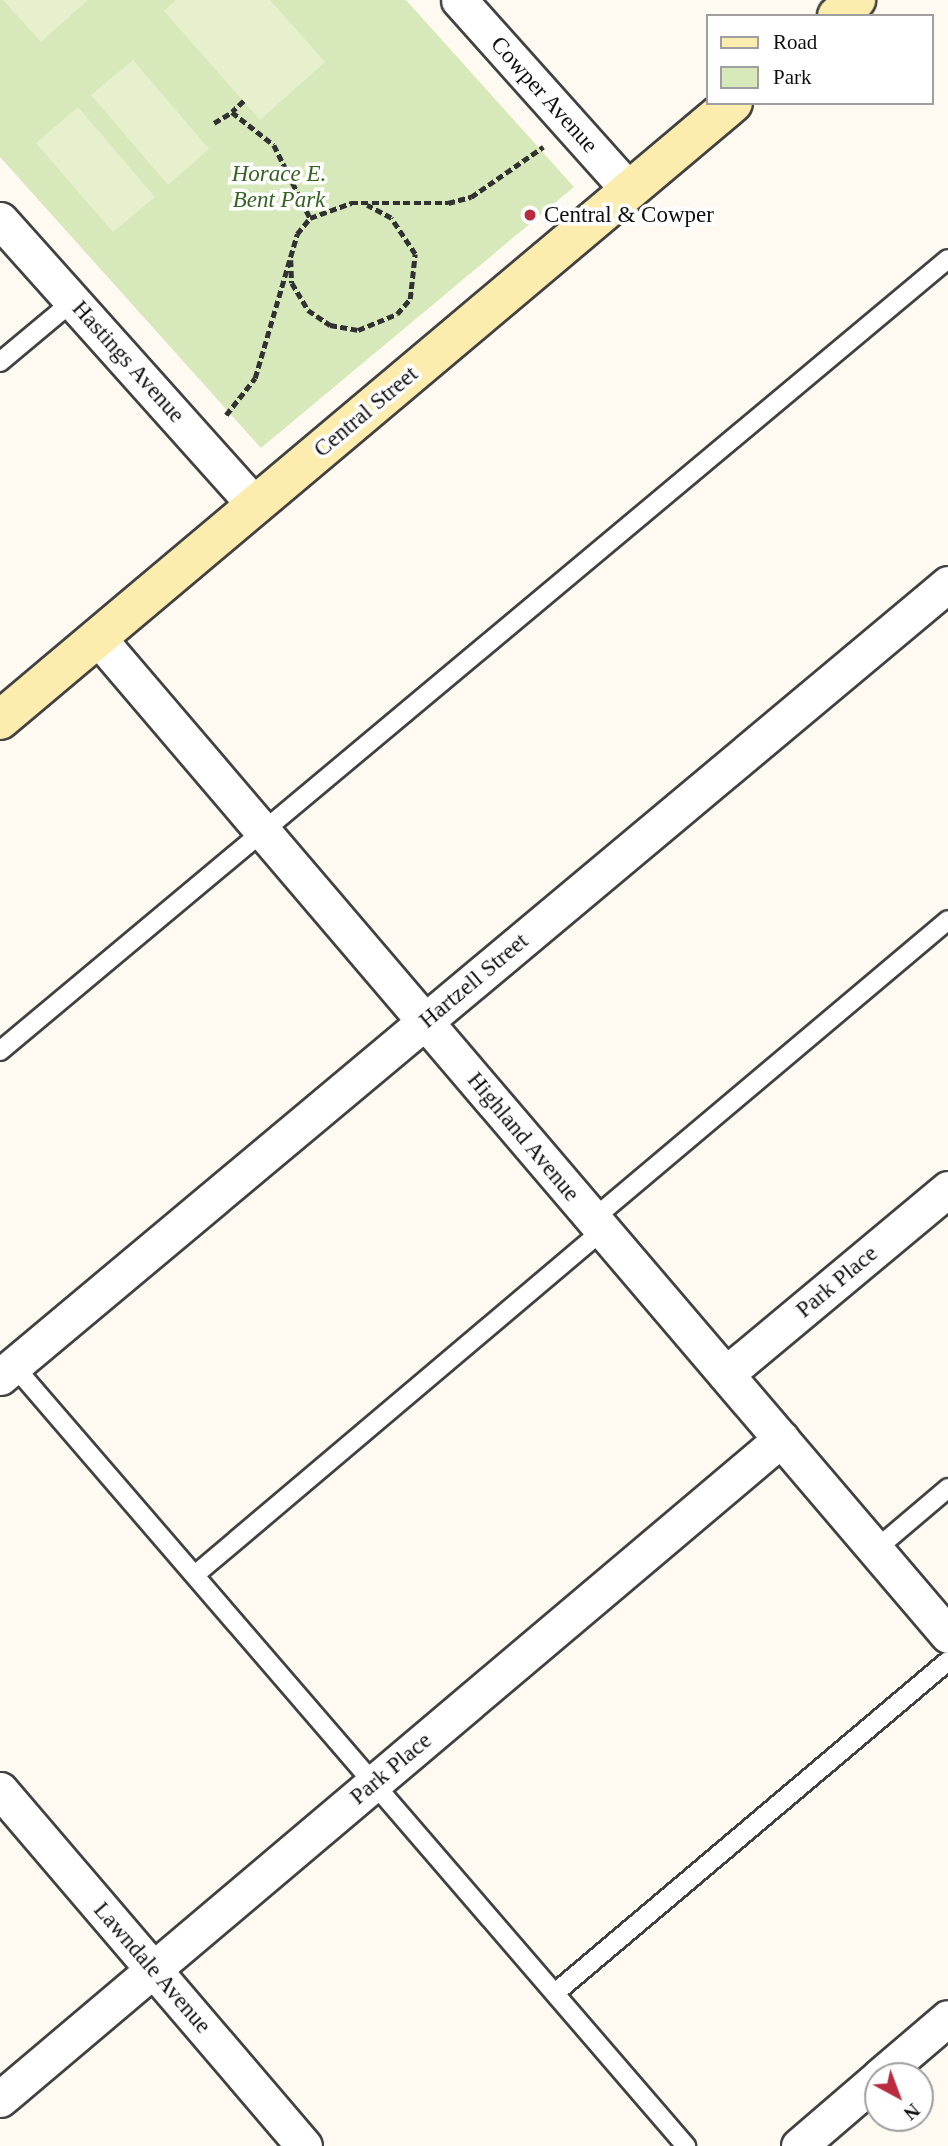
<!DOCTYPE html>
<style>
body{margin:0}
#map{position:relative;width:948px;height:2146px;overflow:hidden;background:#fefaf1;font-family:Georgia,serif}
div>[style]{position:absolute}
.green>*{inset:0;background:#d7e8bb}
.pitch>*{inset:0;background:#e7f0cc}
.path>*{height:4.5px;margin-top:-2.25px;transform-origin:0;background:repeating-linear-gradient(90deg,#313131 0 7px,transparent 0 10.5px)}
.roads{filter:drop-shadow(2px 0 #424242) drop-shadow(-2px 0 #424242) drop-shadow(0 2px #424242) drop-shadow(0 -2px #424242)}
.service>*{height:18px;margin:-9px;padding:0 9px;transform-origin:9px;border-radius:9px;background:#fff}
.minor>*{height:35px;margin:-17.5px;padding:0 17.5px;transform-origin:17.5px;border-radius:17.5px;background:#fff}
.secondary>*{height:38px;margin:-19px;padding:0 19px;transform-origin:19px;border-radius:19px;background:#fcecae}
.dots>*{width:19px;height:19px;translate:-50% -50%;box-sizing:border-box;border:4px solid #fff;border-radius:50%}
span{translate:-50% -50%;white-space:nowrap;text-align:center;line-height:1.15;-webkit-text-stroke:7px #fff;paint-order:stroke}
.street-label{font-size:23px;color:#0f0f0f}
.park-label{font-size:23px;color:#356421;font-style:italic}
.poi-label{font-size:23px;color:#0f0f0f}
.left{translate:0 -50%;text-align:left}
.legend{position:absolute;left:706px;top:14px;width:228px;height:91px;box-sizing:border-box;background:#fff;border:2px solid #9f9f9f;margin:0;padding:9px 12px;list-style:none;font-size:21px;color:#0f0f0f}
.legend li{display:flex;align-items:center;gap:14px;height:35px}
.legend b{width:35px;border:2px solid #9f9f9f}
.north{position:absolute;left:864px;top:2062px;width:70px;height:70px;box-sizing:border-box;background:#fff;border:2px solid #9f9f9f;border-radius:50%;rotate:139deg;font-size:19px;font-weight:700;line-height:28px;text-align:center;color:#0f0f0f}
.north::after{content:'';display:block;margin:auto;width:24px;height:32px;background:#ba2b40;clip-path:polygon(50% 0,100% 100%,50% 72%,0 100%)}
</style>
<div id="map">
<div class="green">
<div style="clip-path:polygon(0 0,406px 0,574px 187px,261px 448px,0 157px)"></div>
</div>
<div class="pitch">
<div style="clip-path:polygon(3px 0,88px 0,41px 42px)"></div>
<div style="clip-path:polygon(176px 0,270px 0,325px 62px,260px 120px,164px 11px)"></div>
<div style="clip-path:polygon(133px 60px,209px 149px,168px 185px,91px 95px)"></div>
<div style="clip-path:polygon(78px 107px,155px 197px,113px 232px,36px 143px)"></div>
</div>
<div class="path">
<div style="left:244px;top:101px;width:16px;rotate:137deg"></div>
<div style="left:232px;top:112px;width:53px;rotate:38.2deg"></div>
<div style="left:274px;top:145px;width:81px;rotate:63.7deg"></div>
<div style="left:214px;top:123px;width:21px;rotate:-31deg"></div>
<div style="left:291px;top:260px;width:23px;rotate:88deg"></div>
<div style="left:292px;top:283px;width:31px;rotate:59deg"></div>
<div style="left:308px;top:310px;width:27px;rotate:34deg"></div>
<div style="left:330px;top:325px;width:28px;rotate:10deg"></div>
<div style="left:358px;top:330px;width:42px;rotate:-22.3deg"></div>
<div style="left:397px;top:314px;width:20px;rotate:-49deg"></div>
<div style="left:410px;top:299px;width:45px;rotate:-83.7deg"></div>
<div style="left:415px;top:254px;width:43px;rotate:-123.7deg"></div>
<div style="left:391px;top:218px;width:27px;rotate:-152deg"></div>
<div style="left:226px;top:415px;width:47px;rotate:-51.9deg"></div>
<div style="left:255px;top:378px;width:150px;rotate:-73.7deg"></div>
<div style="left:297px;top:234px;width:21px;rotate:-51deg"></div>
<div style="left:310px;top:218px;width:44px;rotate:-20.1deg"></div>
<div style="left:351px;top:203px;width:97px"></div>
<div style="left:448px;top:203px;width:24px;rotate:-15deg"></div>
<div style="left:471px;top:197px;width:88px;rotate:-34.8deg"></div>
</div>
<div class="roads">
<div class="service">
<div style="left:0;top:362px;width:95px;rotate:-39.9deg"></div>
<div style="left:0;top:1051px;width:1235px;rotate:-39.88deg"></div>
<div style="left:593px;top:1219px;width:464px;rotate:-40.1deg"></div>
<div style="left:14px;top:1366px;width:1030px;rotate:49.25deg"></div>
<div style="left:875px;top:1550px;width:96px;rotate:-40.3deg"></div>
<div style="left:196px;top:1574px;width:533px;rotate:-40.2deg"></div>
<div style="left:555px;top:1993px;width:514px;rotate:-40.19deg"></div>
</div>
<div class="minor">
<div style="left:459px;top:0;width:255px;rotate:48.2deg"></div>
<div style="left:0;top:220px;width:382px;rotate:48.2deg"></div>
<div style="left:98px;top:638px;width:1310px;rotate:49.55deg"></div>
<div style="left:726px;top:1374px;width:289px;rotate:-39.8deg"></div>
<div style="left:0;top:1377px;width:1236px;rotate:-39.91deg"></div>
<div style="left:0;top:1790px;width:468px;rotate:49.5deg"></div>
<div style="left:880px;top:2076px;width:89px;rotate:-40.5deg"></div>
<div style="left:0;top:2099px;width:1023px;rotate:-40.2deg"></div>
<div style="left:799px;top:2146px;width:104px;rotate:-40.7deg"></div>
</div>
<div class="secondary">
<div style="left:837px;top:16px;width:25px;rotate:-40deg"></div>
<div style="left:0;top:720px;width:958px;rotate:-40.09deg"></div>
</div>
</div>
<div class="dots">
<div style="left:530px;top:215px;background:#ba2b40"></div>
</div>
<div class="street-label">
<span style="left:544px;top:95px;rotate:48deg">Cowper Avenue</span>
<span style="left:128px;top:362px;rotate:48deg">Hastings Avenue</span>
<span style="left:366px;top:412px;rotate:-40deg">Central Street</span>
<span style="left:474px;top:981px;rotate:-40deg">Hartzell Street</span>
<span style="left:523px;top:1137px;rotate:50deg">Highland Avenue</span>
<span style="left:837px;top:1282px;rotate:-40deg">Park Place</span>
<span style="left:391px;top:1769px;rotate:-40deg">Park Place</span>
<span style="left:152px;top:1968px;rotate:49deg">Lawndale Avenue</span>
</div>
<div class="park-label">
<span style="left:279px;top:187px">Horace E.<br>Bent Park</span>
</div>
<div class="poi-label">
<span class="left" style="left:544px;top:215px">Central &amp; Cowper</span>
</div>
<ul class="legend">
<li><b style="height:9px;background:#fcecae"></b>Road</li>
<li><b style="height:19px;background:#d7e8bb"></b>Park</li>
</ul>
<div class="north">N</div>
</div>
